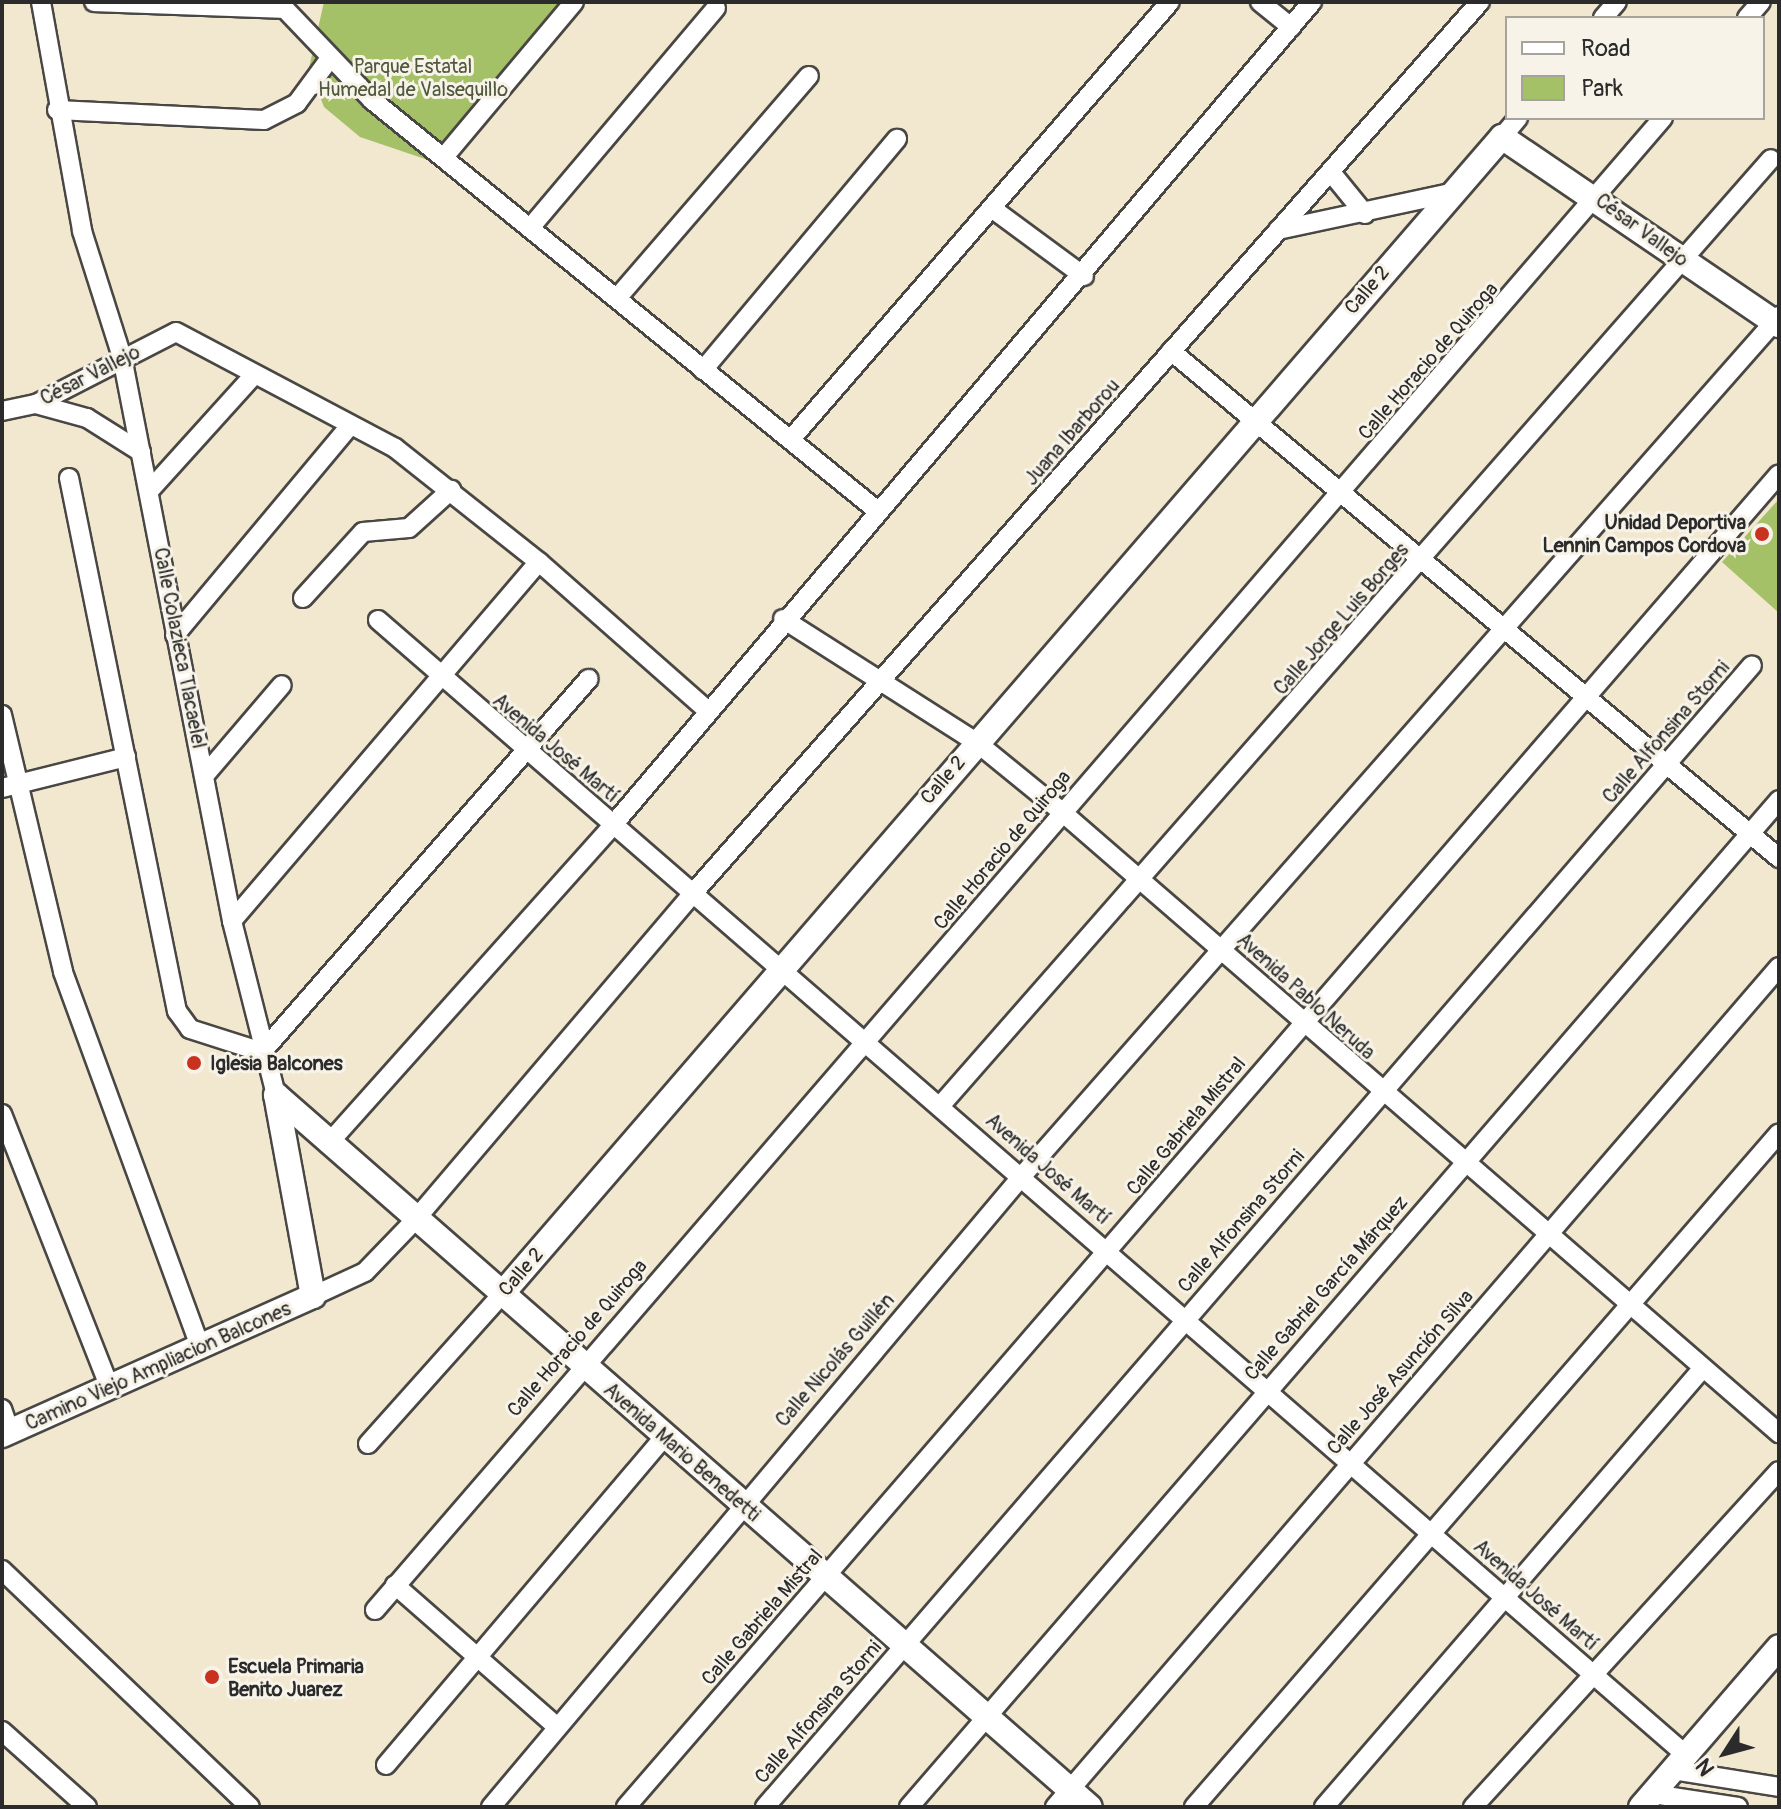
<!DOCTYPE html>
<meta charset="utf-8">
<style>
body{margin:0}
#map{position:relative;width:1781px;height:1809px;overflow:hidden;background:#f2e7cf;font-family:Pangolin,sans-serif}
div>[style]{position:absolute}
.green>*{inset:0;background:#a5c168}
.roads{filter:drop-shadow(2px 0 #494744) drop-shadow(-2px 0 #494744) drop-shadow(0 2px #494744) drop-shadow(0 -2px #494744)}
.street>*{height:18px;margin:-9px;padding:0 9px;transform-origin:9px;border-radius:9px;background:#fff}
.secondary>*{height:24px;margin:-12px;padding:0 12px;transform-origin:12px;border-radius:12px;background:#fff}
.dots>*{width:22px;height:22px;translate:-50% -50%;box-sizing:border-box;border:4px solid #f7f3e8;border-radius:50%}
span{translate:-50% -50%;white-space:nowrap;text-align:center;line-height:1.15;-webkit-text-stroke:6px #f7f3e8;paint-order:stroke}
.park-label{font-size:20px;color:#50583d}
.street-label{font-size:20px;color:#2b2b2b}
.poi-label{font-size:20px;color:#2b2b2b;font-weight:700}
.right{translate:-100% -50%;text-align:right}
.left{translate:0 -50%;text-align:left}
.frame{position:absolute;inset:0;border:4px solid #2b2b2b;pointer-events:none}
.legend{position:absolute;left:1505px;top:16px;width:260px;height:104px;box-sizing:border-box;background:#f7f3e8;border:2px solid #a5a39c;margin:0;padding:10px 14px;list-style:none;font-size:24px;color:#2b2b2b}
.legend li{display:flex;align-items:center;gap:16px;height:40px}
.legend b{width:40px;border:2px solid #a5a39c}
.north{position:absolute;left:1685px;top:1713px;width:80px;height:80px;-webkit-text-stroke:6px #f7f3e8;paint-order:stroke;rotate:234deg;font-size:22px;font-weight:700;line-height:32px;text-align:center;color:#2b2b2b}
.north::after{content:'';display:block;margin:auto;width:28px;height:36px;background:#2b2b2b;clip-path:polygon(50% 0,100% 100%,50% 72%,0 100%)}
</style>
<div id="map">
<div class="green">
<div style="clip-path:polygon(324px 2px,563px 2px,542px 22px,529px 66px,446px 152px,428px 160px,360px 137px,324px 107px,309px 68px)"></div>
<div style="clip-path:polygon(1779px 499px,1779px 613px,1722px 562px)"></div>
</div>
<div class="roads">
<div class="street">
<div style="left:41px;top:2px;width:233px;rotate:79.8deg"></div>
<div style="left:82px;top:231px;width:132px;rotate:72.4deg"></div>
<div style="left:122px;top:357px;width:575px;rotate:78.96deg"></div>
<div style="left:232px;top:921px;width:179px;rotate:75.8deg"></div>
<div style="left:94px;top:2px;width:191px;rotate:2.1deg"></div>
<div style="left:285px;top:9px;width:126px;rotate:46.3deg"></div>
<div style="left:372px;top:100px;width:647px;rotate:39.1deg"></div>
<div style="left:1260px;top:2px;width:40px;rotate:39deg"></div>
<div style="left:1603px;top:18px;width:21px;rotate:-49deg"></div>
<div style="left:1747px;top:18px;width:21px;rotate:-49deg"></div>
<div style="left:57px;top:110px;width:207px;rotate:2.8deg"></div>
<div style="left:264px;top:120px;width:37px;rotate:-27deg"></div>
<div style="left:297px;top:103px;width:52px;rotate:-53.6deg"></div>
<div style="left:1502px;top:137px;width:25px;rotate:-50deg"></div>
<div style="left:444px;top:157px;width:202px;rotate:-50deg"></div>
<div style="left:1334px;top:176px;width:49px;rotate:50.8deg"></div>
<div style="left:993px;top:209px;width:113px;rotate:36.4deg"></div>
<div style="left:530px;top:228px;width:288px;rotate:-49.8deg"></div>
<div style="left:1278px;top:230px;width:176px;rotate:-12.1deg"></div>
<div style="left:618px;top:297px;width:292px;rotate:-49.2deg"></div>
<div style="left:1171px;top:351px;width:792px;rotate:39.82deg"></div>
<div style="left:703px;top:370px;width:302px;rotate:-50deg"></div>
<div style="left:36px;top:404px;width:53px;rotate:15.4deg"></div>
<div style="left:87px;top:418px;width:64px;rotate:32.2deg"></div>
<div style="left:2px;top:411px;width:35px;rotate:-12deg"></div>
<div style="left:36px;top:404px;width:157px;rotate:-27.2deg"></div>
<div style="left:176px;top:332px;width:248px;rotate:27.9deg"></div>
<div style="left:395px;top:448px;width:184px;rotate:38.4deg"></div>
<div style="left:539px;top:562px;width:224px;rotate:41.4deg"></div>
<div style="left:791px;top:439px;width:578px;rotate:-49.07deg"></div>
<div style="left:69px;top:478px;width:544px;rotate:78.55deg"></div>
<div style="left:177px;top:1011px;width:22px;rotate:54deg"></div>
<div style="left:190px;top:1029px;width:76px;rotate:17.7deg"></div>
<div style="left:262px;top:1052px;width:496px;rotate:-48.8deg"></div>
<div style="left:150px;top:490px;width:154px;rotate:-47.9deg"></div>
<div style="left:303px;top:598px;width:89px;rotate:-47.7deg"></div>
<div style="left:363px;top:532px;width:46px;rotate:-5deg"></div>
<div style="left:409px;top:528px;width:57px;rotate:-42.1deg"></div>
<div style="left:783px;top:619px;width:229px;rotate:32.5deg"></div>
<div style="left:976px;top:742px;width:111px;rotate:39.1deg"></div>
<div style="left:1062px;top:812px;width:949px;rotate:40.9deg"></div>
<div style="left:378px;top:620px;width:1732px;rotate:40.95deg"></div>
<div style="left:175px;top:635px;width:271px;rotate:-50.1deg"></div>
<div style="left:2px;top:715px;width:264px;rotate:76.6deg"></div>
<div style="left:63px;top:972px;width:399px;rotate:69.9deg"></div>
<div style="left:205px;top:775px;width:118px;rotate:-49.5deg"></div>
<div style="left:2px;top:788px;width:128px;rotate:-14deg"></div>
<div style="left:232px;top:921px;width:472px;rotate:-49.5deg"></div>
<div style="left:941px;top:1105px;width:1258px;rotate:-48.74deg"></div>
<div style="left:2px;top:1114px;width:292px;rotate:68.5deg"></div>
<div style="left:328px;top:1144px;width:428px;rotate:-48.2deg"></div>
<div style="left:613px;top:825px;width:1080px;rotate:-49.66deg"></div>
<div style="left:313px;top:1296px;width:57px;rotate:-24.8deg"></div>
<div style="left:365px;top:1272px;width:72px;rotate:-46.1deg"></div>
<div style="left:415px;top:1220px;width:432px;rotate:-49.6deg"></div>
<div style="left:695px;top:891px;width:1186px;rotate:-48.56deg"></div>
<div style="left:2px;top:1409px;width:24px;rotate:71deg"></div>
<div style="left:368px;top:1444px;width:200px;rotate:-48.2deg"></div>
<div style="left:2px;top:1570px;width:343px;rotate:43.7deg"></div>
<div style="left:395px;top:1585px;width:215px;rotate:41.2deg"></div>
<div style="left:375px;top:1610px;width:1971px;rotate:-49.2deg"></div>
<div style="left:2px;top:1731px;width:114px;rotate:41.8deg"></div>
<div style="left:386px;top:1765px;width:430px;rotate:-49.7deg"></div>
<div style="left:1673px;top:1770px;width:107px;rotate:9.1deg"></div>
<div style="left:1653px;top:1794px;width:86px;rotate:8.7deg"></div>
<div style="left:491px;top:1807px;width:825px;rotate:-49.92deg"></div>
<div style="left:1022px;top:1176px;width:1146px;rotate:-48.64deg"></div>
<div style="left:626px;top:1807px;width:1762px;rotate:-49.14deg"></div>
<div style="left:765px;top:1807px;width:1509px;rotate:-49.16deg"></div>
<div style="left:909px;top:1807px;width:1331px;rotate:-49.17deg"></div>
<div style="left:1055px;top:1807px;width:1109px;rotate:-49.24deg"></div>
<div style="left:1194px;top:1807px;width:892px;rotate:-49.04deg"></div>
<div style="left:1324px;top:1807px;width:580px;rotate:-49.2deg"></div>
<div style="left:1473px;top:1807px;width:454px;rotate:-47.7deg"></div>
</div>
<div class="secondary">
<div style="left:276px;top:1095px;width:1081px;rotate:41.18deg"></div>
<div style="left:501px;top:1295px;width:1531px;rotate:-49.16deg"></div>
<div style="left:1502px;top:137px;width:335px;rotate:34.2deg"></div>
<div style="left:2px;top:1435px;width:341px;rotate:-24.1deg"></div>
<div style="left:313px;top:1296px;width:204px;rotate:-100.4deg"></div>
<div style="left:1641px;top:1807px;width:211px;rotate:-49.2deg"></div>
</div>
</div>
<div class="dots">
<div style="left:1762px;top:534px;background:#c8321e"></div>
<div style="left:194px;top:1063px;background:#c8321e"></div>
<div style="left:212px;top:1677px;background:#c8321e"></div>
</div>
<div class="park-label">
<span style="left:413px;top:78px">Parque Estatal<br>Humedal de Valsequillo</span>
</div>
<div class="street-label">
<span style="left:1642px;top:230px;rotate:36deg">César Vallejo</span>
<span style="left:1367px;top:290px;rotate:-49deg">Calle 2</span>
<span style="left:1428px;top:361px;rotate:-49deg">Calle Horacio de Quiroga</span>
<span style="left:90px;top:375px;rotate:-27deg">César Vallejo</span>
<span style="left:1072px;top:432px;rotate:-49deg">Juana Ibarborou</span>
<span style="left:1341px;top:619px;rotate:-49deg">Calle Jorge Luis Borges</span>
<span style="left:180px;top:648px;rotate:79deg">Calle Colazieca Tlacaelel</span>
<span style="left:1666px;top:732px;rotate:-49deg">Calle Alfonsina Storni</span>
<span style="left:556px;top:748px;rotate:40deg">Avenida José Martí</span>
<span style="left:943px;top:780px;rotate:-49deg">Calle 2</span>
<span style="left:1002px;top:850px;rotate:-50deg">Calle Horacio de Quiroga</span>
<span style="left:1306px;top:996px;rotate:42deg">Avenida Pablo Neruda</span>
<span style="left:1186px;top:1126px;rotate:-50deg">Calle Gabriela Mistral</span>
<span style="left:1048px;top:1169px;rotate:41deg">Avenida José Martí</span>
<span style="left:1241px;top:1221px;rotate:-49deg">Calle Alfonsina Storni</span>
<span style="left:521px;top:1272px;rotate:-49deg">Calle 2</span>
<span style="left:1326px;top:1288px;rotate:-49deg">Calle Gabriel García Márquez</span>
<span style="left:577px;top:1338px;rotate:-49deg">Calle Horacio de Quiroga</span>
<span style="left:835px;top:1360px;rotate:-49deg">Calle Nicolás Guillén</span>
<span style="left:158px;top:1366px;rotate:-24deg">Camino Viejo Ampliacion Balcones</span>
<span style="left:1400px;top:1372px;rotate:-49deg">Calle José Asunción Silva</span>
<span style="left:682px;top:1452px;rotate:41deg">Avenida Mario Benedetti</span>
<span style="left:1536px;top:1595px;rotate:41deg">Avenida José Martí</span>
<span style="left:762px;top:1617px;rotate:-49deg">Calle Gabriela Mistral</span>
<span style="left:818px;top:1712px;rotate:-49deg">Calle Alfonsina Storni</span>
</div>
<div class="poi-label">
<span class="right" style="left:1746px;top:534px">Unidad Deportiva<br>Lennin Campos Cordova</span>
<span class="left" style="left:210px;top:1063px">Iglesia Balcones</span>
<span class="left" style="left:228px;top:1678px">Escuela Primaria<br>Benito Juarez</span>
</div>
<div class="frame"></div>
<ul class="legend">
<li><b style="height:10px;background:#fff"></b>Road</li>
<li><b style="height:22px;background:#a5c168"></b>Park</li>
</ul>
<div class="north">N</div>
</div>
